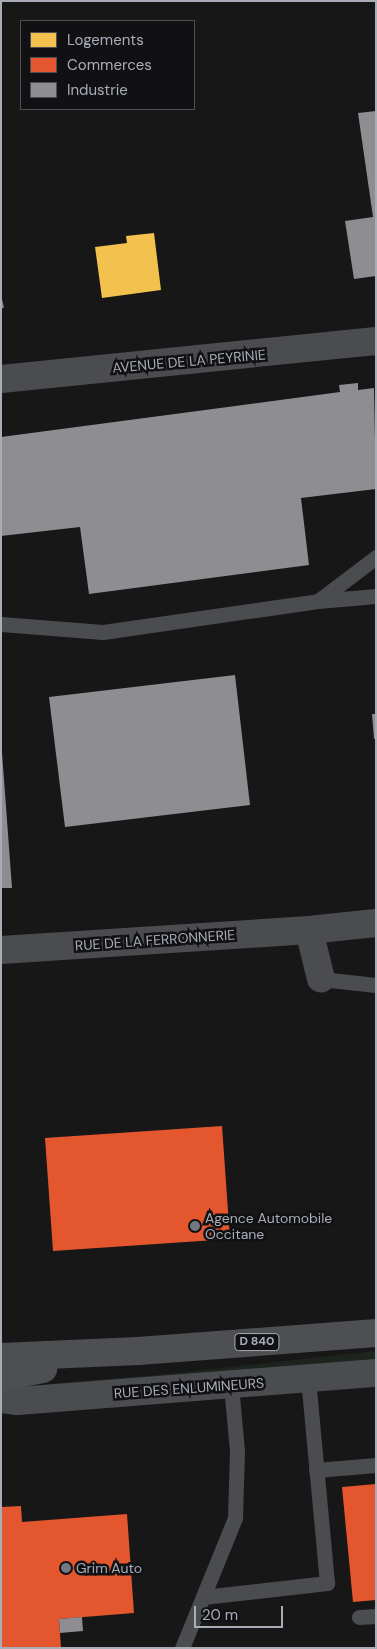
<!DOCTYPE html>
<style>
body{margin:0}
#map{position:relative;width:377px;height:1649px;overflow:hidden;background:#171717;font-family:"DM Sans",sans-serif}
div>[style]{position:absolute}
.green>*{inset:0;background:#1d241e}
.homes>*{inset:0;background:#f2c14e}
.shops>*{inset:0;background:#e4572e}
.industry>*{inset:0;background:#8d8d92}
.lane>*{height:15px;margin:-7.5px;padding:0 7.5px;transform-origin:7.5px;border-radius:7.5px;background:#4b4c50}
.street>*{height:28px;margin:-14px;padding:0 14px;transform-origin:14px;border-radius:14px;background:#4b4c50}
.primary>*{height:28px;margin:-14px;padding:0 14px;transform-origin:14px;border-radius:14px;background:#4d4f52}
.dots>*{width:14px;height:14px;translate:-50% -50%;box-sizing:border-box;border:2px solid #111113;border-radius:50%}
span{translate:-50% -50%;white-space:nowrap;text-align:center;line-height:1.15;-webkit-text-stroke:5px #111113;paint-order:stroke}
.shield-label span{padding:1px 4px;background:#111113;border:1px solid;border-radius:4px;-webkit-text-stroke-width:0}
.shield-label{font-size:12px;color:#a8adb8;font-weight:700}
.street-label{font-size:14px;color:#a8adb8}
.poi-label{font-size:14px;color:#a8adb8}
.left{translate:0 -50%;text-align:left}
.frame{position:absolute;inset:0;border:2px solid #a8adb8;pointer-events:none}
.legend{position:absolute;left:20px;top:20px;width:175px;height:90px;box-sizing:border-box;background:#111113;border:1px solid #4d4f55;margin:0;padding:6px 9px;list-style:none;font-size:15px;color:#a8adb8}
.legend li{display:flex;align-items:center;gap:10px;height:25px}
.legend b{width:25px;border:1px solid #4d4f55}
.scale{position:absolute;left:194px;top:1606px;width:89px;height:22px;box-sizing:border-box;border:2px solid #a8adb8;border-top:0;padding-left:6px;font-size:15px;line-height:18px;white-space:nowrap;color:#a8adb8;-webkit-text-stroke:4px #111113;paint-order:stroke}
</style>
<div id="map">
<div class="green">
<div style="clip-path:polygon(376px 1351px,376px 1363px,41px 1388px,46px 1384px,146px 1376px)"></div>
</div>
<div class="homes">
<div style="clip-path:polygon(154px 233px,161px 290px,102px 298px,95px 247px,127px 243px,126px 236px)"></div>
</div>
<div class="shops">
<div style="clip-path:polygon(222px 1126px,230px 1239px,53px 1251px,45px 1138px)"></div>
<div style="clip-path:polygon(376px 1484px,376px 1600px,353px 1602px,342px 1487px)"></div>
<div style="clip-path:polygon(21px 1506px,22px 1522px,127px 1514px,134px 1613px,59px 1619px,61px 1648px,1px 1648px,1px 1507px)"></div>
</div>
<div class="industry">
<div style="clip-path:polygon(376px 111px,376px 276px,354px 279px,345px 221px,373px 217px,358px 113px)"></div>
<div style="clip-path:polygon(1px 295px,4px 308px,1px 308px)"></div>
<div style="clip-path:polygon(358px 383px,358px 390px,374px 388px,376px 489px,301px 498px,309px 565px,89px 594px,80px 527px,1px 536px,1px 437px,340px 392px,339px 385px)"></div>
<div style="clip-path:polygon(235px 675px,250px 805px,65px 827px,49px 697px)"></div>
<div style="clip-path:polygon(372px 714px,376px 714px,376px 739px,374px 739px)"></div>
<div style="clip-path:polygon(1px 739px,12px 888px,1px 888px)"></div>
<div style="clip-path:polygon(82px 1617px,83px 1631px,60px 1633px,59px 1619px)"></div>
</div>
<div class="lane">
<div style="left:318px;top:601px;width:73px;rotate:-37.2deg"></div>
<div style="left:1px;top:624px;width:102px;rotate:4.5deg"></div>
<div style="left:103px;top:632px;width:217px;rotate:-8.2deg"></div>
<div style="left:318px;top:601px;width:58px;rotate:-4.9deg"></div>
<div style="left:321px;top:979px;width:55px;rotate:6.2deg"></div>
<div style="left:316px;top:1470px;width:60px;rotate:-4.8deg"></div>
<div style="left:203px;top:1597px;width:125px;rotate:-6.4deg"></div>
<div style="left:327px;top:1583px;width:206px;rotate:-95.3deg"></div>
<div style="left:359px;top:1617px;width:17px;rotate:-3deg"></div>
<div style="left:182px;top:1648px;width:140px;rotate:-67.8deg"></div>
<div style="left:235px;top:1518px;width:67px;rotate:-88.3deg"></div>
<div style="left:237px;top:1451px;width:66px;rotate:-95.2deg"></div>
</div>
<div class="street">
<div style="left:1px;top:379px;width:377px;rotate:-5.8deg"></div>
<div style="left:309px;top:930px;width:67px;rotate:-6deg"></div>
<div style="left:1px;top:950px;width:309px;rotate:-3.7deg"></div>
<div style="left:309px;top:930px;width:50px;rotate:76.2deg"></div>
<div style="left:1px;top:1399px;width:17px;rotate:7deg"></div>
<div style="left:18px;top:1401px;width:359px;rotate:-4.5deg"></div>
</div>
<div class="primary">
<div style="left:1px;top:1357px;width:137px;rotate:-2.5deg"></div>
<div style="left:138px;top:1351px;width:239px;rotate:-4.3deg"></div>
<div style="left:1px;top:1377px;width:43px;rotate:-10.8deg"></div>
</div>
<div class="dots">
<div style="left:195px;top:1226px;background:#757880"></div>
<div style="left:66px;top:1568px;background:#757880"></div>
</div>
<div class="shield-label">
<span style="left:257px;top:1342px">D 840</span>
</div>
<div class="street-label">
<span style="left:189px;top:361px;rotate:-5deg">AVENUE DE LA PEYRINIE</span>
<span style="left:155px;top:940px;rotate:-4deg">RUE DE LA FERRONNERIE</span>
<span style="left:189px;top:1388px;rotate:-4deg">RUE DES ENLUMINEURS</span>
</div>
<div class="poi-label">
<span class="left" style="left:205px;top:1226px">Agence Automobile<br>Occitane</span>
<span class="left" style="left:76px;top:1568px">Grim Auto</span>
</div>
<div class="frame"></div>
<ul class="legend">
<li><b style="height:14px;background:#f2c14e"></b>Logements</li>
<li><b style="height:14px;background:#e4572e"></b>Commerces</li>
<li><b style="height:14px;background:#8d8d92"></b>Industrie</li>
</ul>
<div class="scale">20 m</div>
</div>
